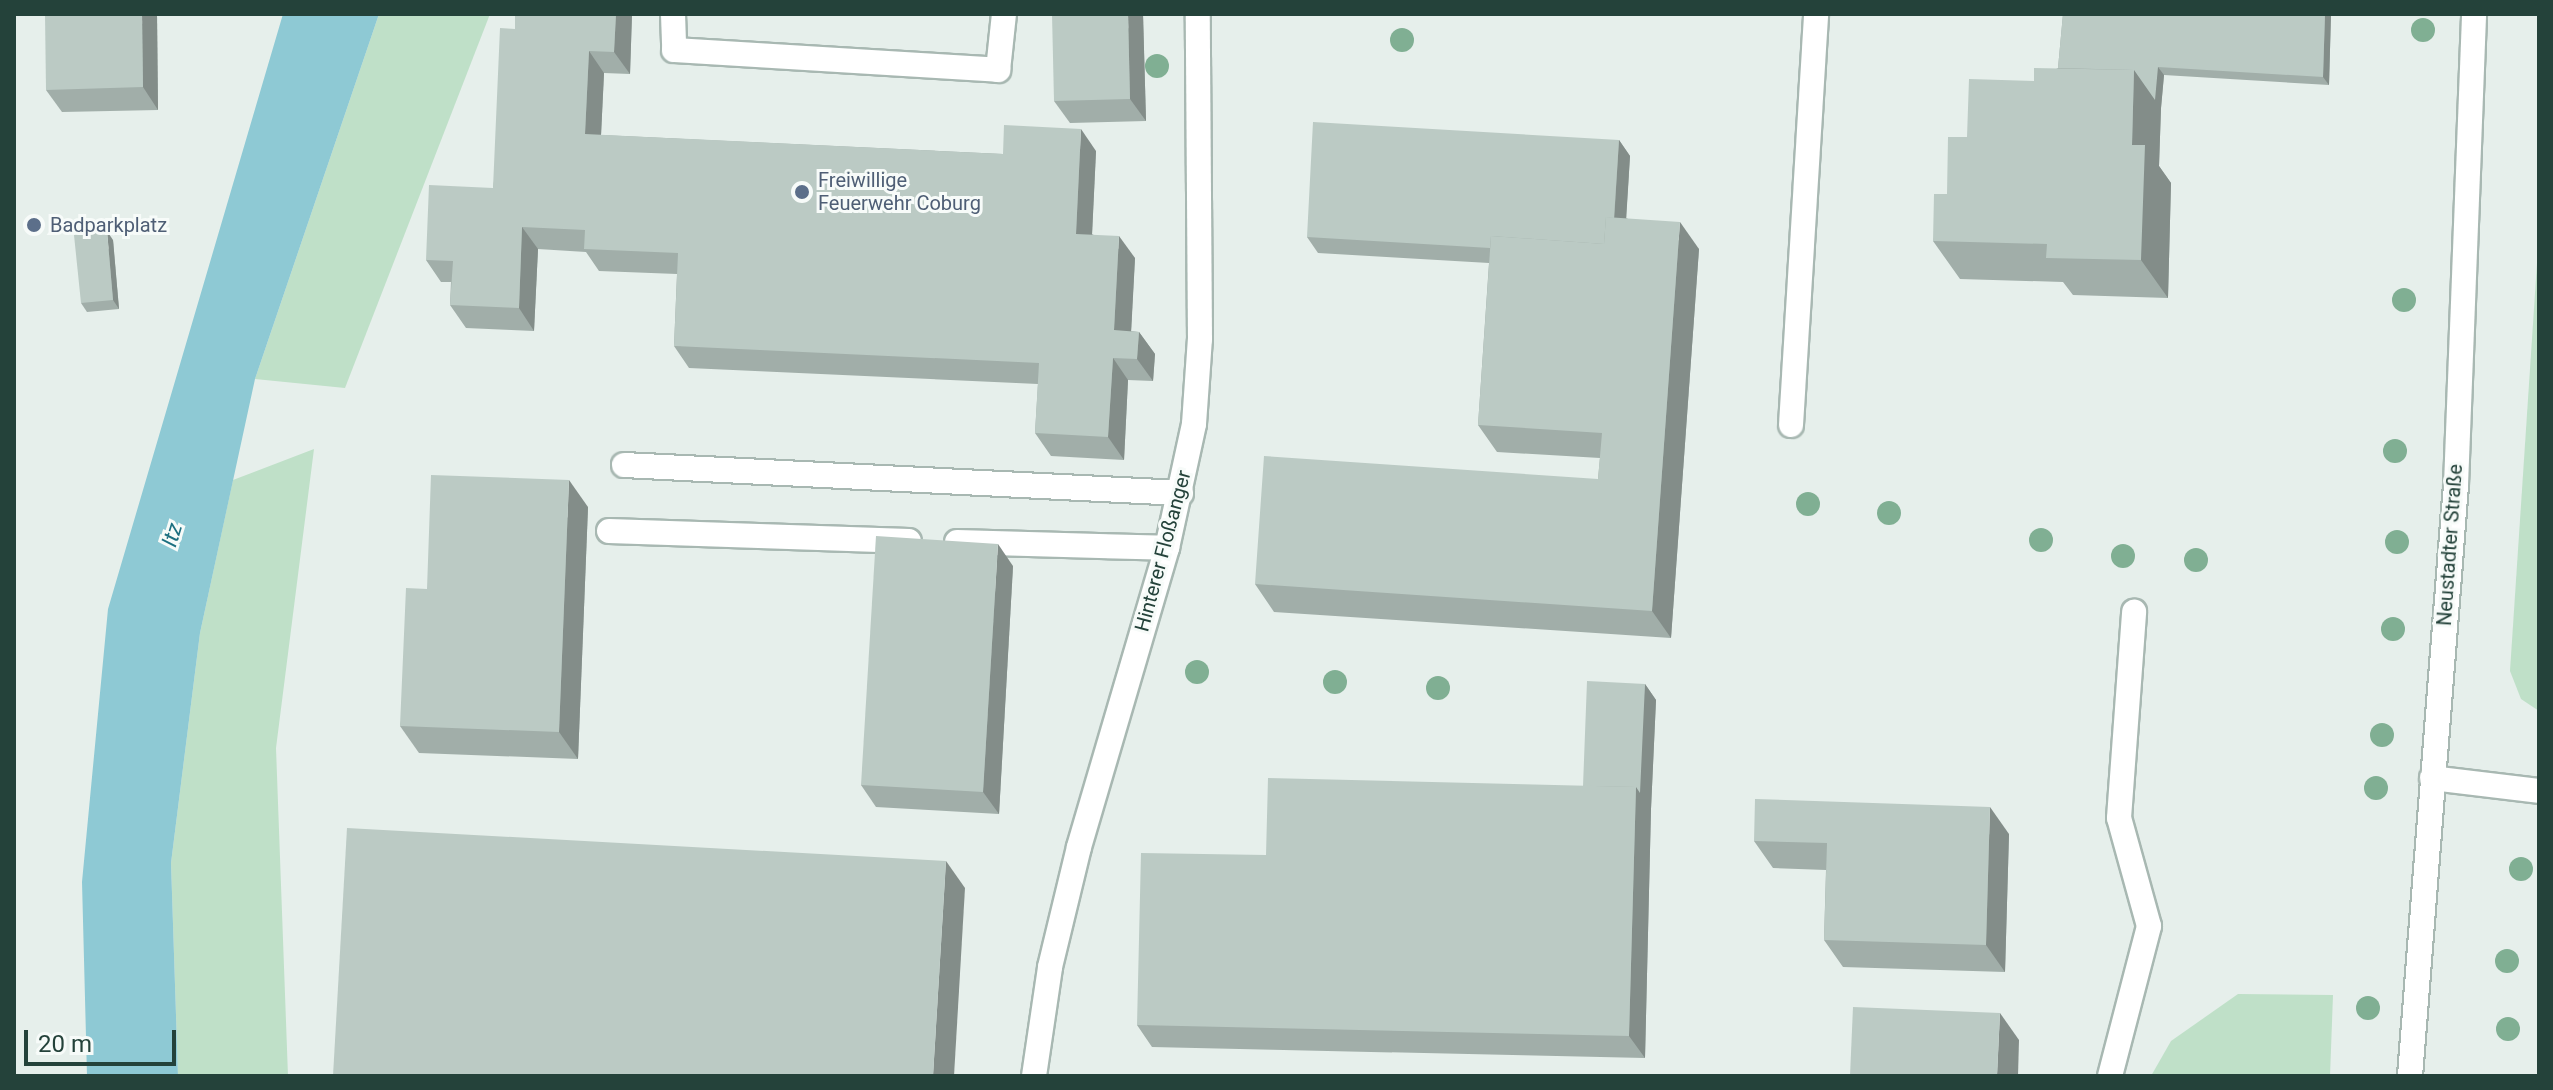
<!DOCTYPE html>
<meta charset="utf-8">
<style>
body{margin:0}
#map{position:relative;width:2553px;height:1090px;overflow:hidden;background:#e6efeb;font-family:Roboto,sans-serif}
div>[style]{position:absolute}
.green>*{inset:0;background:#bfe0c8}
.water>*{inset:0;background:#8ec9d4}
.roads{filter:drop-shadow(2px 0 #a8b8b2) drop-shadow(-2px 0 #a8b8b2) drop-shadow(0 2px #a8b8b2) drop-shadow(0 -2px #a8b8b2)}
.minor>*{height:24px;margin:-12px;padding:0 12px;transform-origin:12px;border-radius:12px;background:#fff}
.trees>*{width:24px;height:24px;margin:-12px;border-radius:50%;background:#80af93}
.wall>*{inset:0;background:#a1aea9}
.shaded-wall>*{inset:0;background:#838d89}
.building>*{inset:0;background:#bbcac4}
.dots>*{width:22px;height:22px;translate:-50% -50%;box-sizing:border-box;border:4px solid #f7fbf9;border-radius:50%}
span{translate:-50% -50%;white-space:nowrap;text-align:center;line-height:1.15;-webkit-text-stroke:6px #f7fbf9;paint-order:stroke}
.service-label{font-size:20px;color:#4e5e75}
.left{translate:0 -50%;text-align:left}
.street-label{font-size:20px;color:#24423a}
.water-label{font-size:22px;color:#1c6f80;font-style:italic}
.frame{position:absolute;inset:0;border:16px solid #24423a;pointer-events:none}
.scale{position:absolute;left:24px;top:1030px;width:152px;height:36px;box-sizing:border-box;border:4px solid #24423a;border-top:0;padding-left:10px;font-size:24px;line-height:28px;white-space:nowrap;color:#24423a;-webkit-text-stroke:6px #f7fbf9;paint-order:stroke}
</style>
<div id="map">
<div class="green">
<div style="clip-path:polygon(379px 14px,490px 14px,345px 388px,255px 379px)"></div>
<div style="clip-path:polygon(2539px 233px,2539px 711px,2521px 699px,2510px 671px)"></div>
<div style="clip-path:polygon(314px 449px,276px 748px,288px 1076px,178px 1076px,171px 863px,200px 633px,233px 480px)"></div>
<div style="clip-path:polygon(2238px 994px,2333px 995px,2330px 1076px,2151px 1076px,2171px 1041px)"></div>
</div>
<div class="water">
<div style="clip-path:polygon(283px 14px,379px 14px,255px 379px,200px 633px,171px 863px,178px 1076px,87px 1076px,82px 882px,108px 609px)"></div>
</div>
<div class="roads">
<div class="minor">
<div style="left:673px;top:14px;width:36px;rotate:88deg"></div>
<div style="left:674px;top:50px;width:325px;rotate:3.5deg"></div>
<div style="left:998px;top:70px;width:56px;rotate:-83.9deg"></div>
<div style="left:1791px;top:425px;width:412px;rotate:-86.5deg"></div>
<div style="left:624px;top:465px;width:558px;rotate:2.88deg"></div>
<div style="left:609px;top:531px;width:300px;rotate:1.9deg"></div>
<div style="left:957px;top:542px;width:210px;rotate:1.6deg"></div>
<div style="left:2432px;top:778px;width:108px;rotate:6.9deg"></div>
<div style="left:1034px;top:1076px;width:110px;rotate:-81.6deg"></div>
<div style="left:1050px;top:967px;width:123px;rotate:-76.4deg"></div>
<div style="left:1079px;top:847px;width:312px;rotate:-73.6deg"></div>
<div style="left:1167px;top:548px;width:127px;rotate:-77.7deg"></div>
<div style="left:1194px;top:424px;width:85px;rotate:-86deg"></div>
<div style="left:1200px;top:339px;width:325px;rotate:-90.4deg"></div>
<div style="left:2110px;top:1076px;width:155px;rotate:-75.4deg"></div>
<div style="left:2149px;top:926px;width:112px;rotate:-105.5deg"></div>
<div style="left:2119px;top:818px;width:207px;rotate:-85.8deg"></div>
<div style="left:2410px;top:1076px;width:593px;rotate:-85.55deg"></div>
<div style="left:2456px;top:485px;width:471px;rotate:-87.8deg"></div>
</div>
</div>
<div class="trees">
<div style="left:2423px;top:30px"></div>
<div style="left:1402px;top:40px"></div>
<div style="left:1157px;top:66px"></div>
<div style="left:2404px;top:300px"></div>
<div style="left:2395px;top:451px"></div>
<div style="left:1808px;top:504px"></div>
<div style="left:1889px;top:513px"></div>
<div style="left:2041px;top:540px"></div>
<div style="left:2397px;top:542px"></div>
<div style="left:2123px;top:556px"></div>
<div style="left:2196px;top:560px"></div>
<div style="left:2393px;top:629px"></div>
<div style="left:1197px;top:672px"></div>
<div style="left:1335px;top:682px"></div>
<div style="left:1438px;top:688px"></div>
<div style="left:2382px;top:735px"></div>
<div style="left:2376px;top:788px"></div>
<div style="left:2521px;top:869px"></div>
<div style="left:2507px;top:961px"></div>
<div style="left:2368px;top:1008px"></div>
<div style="left:2508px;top:1029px"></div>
</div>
<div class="wall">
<div style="clip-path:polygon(157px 14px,158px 110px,62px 112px,46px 90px)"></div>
<div style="clip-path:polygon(515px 14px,632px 14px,630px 74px,604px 73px,601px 135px,1003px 154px,1096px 151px,1092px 234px,1135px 258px,1131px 331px,1139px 332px,1155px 354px,1153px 381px,1128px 380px,1124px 460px,1051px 456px,1035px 433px,1038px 384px,689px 368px,674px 346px,677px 274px,599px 271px,586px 252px,538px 249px,534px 331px,466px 328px,450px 305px,451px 282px,441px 282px,426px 260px,493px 188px,515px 29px)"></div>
<div style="clip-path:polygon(1143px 14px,1146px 121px,1070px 123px,1054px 101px)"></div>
<div style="clip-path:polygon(2063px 14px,2331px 14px,2329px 85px,2164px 75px,2161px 108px,2159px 166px,2171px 183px,2168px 298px,2073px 295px,2063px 282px,1960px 279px,1933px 241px,1947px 194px,1967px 137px,2034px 81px,2058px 68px)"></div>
<div style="clip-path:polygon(1619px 140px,1630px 156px,1626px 218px,1699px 249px,1671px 638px,1274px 612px,1255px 584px,1598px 479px,1600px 458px,1497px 452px,1478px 425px,1489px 263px,1318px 253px,1307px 237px)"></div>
<div style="clip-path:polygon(113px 240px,119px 309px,87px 312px,81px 303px)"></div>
<div style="clip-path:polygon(588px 507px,578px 759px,419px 753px,400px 726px,427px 589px)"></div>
<div style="clip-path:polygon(1013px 566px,999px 814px,876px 807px,861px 785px)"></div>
<div style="clip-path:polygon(1645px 684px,1656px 700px,1651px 809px,1645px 1058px,1152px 1047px,1137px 1025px,1266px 855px,1583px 786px)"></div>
<div style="clip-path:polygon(2009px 834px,2005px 972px,1843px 967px,1824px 940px,1826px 870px,1773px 868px,1754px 841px)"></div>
</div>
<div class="shaded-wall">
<div style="clip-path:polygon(142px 14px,157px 14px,158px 110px,143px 87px)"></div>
<div style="clip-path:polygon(616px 14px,632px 14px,630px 74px,614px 52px)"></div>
<div style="clip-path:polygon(1128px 14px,1143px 14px,1146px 121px,1130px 99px)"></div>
<div style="clip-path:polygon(2325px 14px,2331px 14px,2329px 85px,2323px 77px)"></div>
<div style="clip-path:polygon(589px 51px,604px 73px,600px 156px,585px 134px)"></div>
<div style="clip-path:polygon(2158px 67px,2164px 75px,2161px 108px,2159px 166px,2171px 183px,2168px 298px,2141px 260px,2132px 145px,2134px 70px)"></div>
<div style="clip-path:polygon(1081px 129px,1096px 151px,1091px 256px,1076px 234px)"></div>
<div style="clip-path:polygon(1619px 140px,1630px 156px,1623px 271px,1612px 255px)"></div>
<div style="clip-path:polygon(1680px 222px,1699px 249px,1671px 638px,1652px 611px)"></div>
<div style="clip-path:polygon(522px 227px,538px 249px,534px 331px,519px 308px)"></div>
<div style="clip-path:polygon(107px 231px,113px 240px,119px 309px,113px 300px)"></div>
<div style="clip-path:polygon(1119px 236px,1135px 258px,1130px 353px,1114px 330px)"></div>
<div style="clip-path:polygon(1139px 332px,1155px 354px,1153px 381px,1137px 359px)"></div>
<div style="clip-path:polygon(1113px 358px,1128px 380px,1124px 460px,1108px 437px)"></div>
<div style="clip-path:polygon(569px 480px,588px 507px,578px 759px,559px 732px)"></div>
<div style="clip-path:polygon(998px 544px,1013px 566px,999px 814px,983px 792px)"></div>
<div style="clip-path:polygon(1645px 684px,1656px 700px,1651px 809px,1645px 1058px,1629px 1036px,1636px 787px)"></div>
<div style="clip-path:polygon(1990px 807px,2009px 834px,2005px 972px,1986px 945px)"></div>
<div style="clip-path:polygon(946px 861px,965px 888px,954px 1076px,933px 1076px)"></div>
<div style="clip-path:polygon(2000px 1013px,2019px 1040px,2018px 1076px,1997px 1076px)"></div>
</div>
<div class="building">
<div style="clip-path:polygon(45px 14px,142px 14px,143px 87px,46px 90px)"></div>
<div style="clip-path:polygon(515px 14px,616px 14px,614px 52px,589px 51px,585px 134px,1003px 154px,1004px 125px,1081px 129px,1076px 234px,1119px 236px,1114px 330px,1139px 332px,1137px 359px,1113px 358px,1108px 437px,1035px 433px,1039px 363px,674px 346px,678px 253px,584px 249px,585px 230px,522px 227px,519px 308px,450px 305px,453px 261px,426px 260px,429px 185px,493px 188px,500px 28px,515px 29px)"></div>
<div style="clip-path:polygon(1052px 14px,1128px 14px,1130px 99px,1054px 101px)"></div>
<div style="clip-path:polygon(2063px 14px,2325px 14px,2323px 77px,2158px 67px,2155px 100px,2134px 70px,2058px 68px)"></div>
<div style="clip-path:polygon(2034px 68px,2134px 70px,2132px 145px,2145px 145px,2141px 260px,2046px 258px,2047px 244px,1933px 241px,1934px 194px,1947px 194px,1948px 137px,1967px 137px,1969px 79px,2034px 81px)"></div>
<div style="clip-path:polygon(1313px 122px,1619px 140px,1614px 218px,1606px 217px,1604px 244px,1491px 236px,1490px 248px,1307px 237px)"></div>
<div style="clip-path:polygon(1606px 217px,1680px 222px,1652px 611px,1255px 584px,1264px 456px,1598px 479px,1602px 433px,1478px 425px,1491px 236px,1604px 244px)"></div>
<div style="clip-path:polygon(107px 231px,113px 300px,81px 303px,74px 235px)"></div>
<div style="clip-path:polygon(431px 475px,569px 480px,559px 732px,400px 726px,406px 588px,427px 589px)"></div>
<div style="clip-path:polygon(876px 536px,998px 544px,983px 792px,861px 785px)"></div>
<div style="clip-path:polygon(1587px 681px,1645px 684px,1640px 793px,1636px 787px,1583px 786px)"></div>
<div style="clip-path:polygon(1268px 778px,1636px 787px,1629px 1036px,1137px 1025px,1141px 853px,1266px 855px)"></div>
<div style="clip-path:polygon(1755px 799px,1990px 807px,1986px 945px,1824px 940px,1827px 843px,1754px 841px)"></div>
<div style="clip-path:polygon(347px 828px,946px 861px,933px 1076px,333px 1076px)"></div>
<div style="clip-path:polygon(1853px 1007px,2000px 1013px,1997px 1076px,1850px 1076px)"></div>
</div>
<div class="dots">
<div style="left:802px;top:192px;background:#5c6f8a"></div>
<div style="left:34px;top:225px;background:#5c6f8a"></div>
</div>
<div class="service-label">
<span class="left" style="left:818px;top:192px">Freiwillige<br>Feuerwehr Coburg</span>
<span class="left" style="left:50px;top:225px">Badparkplatz</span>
</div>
<div class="street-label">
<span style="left:2450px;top:545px;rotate:-86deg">Neustadter Straße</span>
<span style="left:1163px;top:551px;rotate:-75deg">Hinterer Floßanger</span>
</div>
<div class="water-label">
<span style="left:172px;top:535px;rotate:-73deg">Itz</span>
</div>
<div class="frame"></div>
<div class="scale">20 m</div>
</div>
